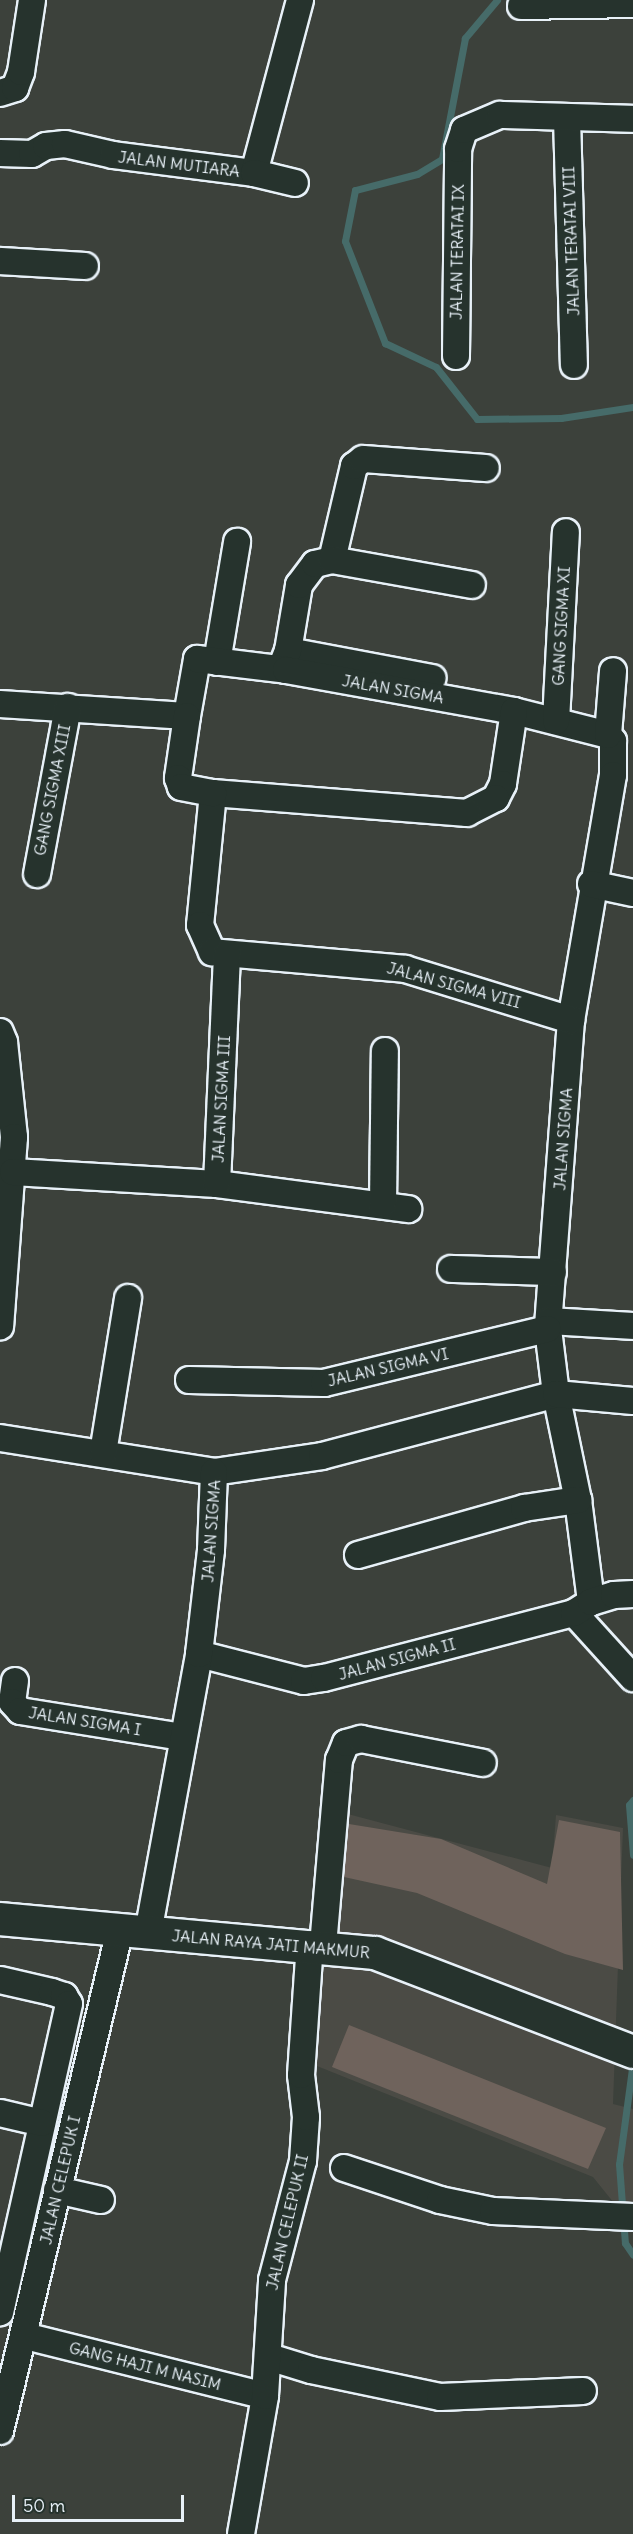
<!DOCTYPE html>
<style>
body{margin:0}
#map{position:relative;width:633px;height:2534px;overflow:hidden;background:#3c413b;font-family:Delius,sans-serif}
div>[style]{position:absolute}
.built>*{inset:0;background:#4b4b45}
.stream>*{height:7px;margin:-3.5px;padding:0 3.5px;transform-origin:3.5px;border-radius:3.5px;background:#466b69}
.building>*{inset:0;background:#6f635c}
.roads{filter:drop-shadow(2px 0 #e8f1f8) drop-shadow(-2px 0 #e8f1f8) drop-shadow(0 2px #e8f1f8) drop-shadow(0 -2px #e8f1f8)}
.minor>*{height:26px;margin:-13px;padding:0 13px;transform-origin:13px;border-radius:13px;background:#26332d}
.major>*{height:32px;margin:-16px;padding:0 16px;transform-origin:16px;border-radius:16px;background:#26332d}
span{translate:-50% -50%;white-space:nowrap;text-align:center;line-height:1.15;-webkit-text-stroke:5px #26332d;paint-order:stroke}
.street-label{font-size:16px;color:#e8f1f8}
.scale{position:absolute;left:12px;top:2495px;width:172px;height:27px;box-sizing:border-box;border:3px solid #e8f1f8;border-top:0;padding-left:8px;font-size:18px;line-height:21px;white-space:nowrap;color:#e8f1f8;-webkit-text-stroke:4px #26332d;paint-order:stroke}
</style>
<div id="map">
<div class="built">
<div style="clip-path:polygon(344px 1813px,552px 1868px,556px 1815px,623px 1828px,613px 2104px,633px 2109px,633px 2213px,622px 2213px,593px 2177px,312px 2064px,318px 1980px)"></div>
</div>
<div class="stream">
<div style="left:497px;top:0;width:50px;rotate:130.1deg"></div>
<div style="left:465px;top:38px;width:123px;rotate:100.8deg"></div>
<div style="left:442px;top:159px;width:29px;rotate:149deg"></div>
<div style="left:417px;top:174px;width:64px;rotate:165.5deg"></div>
<div style="left:355px;top:190px;width:52px;rotate:101.1deg"></div>
<div style="left:345px;top:241px;width:110px;rotate:68.6deg"></div>
<div style="left:385px;top:343px;width:56px;rotate:25.2deg"></div>
<div style="left:436px;top:367px;width:66px;rotate:51.7deg"></div>
<div style="left:477px;top:419px;width:84px;rotate:-0.7deg"></div>
<div style="left:561px;top:418px;width:73px;rotate:-8.7deg"></div>
<div style="left:633px;top:1800px;width:6px;rotate:129deg"></div>
<div style="left:629px;top:1805px;width:50px;rotate:85.4deg"></div>
<div style="left:633px;top:2061px;width:104px;rotate:97.7deg"></div>
<div style="left:619px;top:2164px;width:79px;rotate:85.7deg"></div>
<div style="left:625px;top:2243px;width:14px;rotate:56deg"></div>
</div>
<div class="building">
<div style="clip-path:polygon(559px 1820px,620px 1832px,623px 1970px,565px 1954px,417px 1893px,344px 1877px,349px 1824px,441px 1839px,547px 1884px)"></div>
<div style="clip-path:polygon(349px 2025px,606px 2128px,588px 2169px,332px 2067px)"></div>
</div>
<div class="roads">
<div class="minor">
<div style="left:521px;top:6px;width:112px;rotate:-1deg"></div>
<div style="left:0;top:93px;width:16px;rotate:-18deg"></div>
<div style="left:15px;top:88px;width:17px;rotate:-69deg"></div>
<div style="left:21px;top:72px;width:73px;rotate:-81.3deg"></div>
<div style="left:567px;top:118px;width:247px;rotate:88.4deg"></div>
<div style="left:0;top:153px;width:32px;rotate:2deg"></div>
<div style="left:32px;top:154px;width:16px;rotate:-30deg"></div>
<div style="left:46px;top:146px;width:19px;rotate:-6deg"></div>
<div style="left:65px;top:144px;width:49px;rotate:12.9deg"></div>
<div style="left:113px;top:155px;width:142px;rotate:7.3deg"></div>
<div style="left:254px;top:173px;width:179px;rotate:-75.1deg"></div>
<div style="left:254px;top:173px;width:42px;rotate:13.7deg"></div>
<div style="left:0;top:261px;width:85px;rotate:3.4deg"></div>
<div style="left:456px;top:356px;width:207px;rotate:-89.4deg"></div>
<div style="left:458px;top:149px;width:20px;rotate:-72deg"></div>
<div style="left:464px;top:130px;width:39px;rotate:-23deg"></div>
<div style="left:500px;top:115px;width:133px;rotate:1.7deg"></div>
<div style="left:332px;top:560px;width:97px;rotate:-76.8deg"></div>
<div style="left:354px;top:466px;width:11px;rotate:-38deg"></div>
<div style="left:363px;top:459px;width:123px;rotate:4.2deg"></div>
<div style="left:288px;top:651px;width:147px;rotate:10.6deg"></div>
<div style="left:217px;top:662px;width:122px;rotate:-80.5deg"></div>
<div style="left:286px;top:670px;width:5px;rotate:-158deg"></div>
<div style="left:281px;top:668px;width:18px;rotate:-68deg"></div>
<div style="left:288px;top:651px;width:67px;rotate:-80.5deg"></div>
<div style="left:299px;top:585px;width:26px;rotate:-53deg"></div>
<div style="left:315px;top:564px;width:17px;rotate:-13deg"></div>
<div style="left:332px;top:560px;width:142px;rotate:10.1deg"></div>
<div style="left:0;top:704px;width:187px;rotate:3.7deg"></div>
<div style="left:187px;top:716px;width:58px;rotate:-80deg"></div>
<div style="left:197px;top:659px;width:90px;rotate:7deg"></div>
<div style="left:286px;top:670px;width:232px;rotate:10.2deg"></div>
<div style="left:514px;top:711px;width:97px;rotate:14.3deg"></div>
<div style="left:608px;top:735px;width:8px;rotate:50deg"></div>
<div style="left:613px;top:741px;width:34px;rotate:90deg"></div>
<div style="left:613px;top:775px;width:249px;rotate:99.7deg"></div>
<div style="left:571px;top:1020px;width:310px;rotate:94.3deg"></div>
<div style="left:548px;top:1329px;width:65px;rotate:83deg"></div>
<div style="left:556px;top:1394px;width:108px;rotate:78.3deg"></div>
<div style="left:578px;top:1500px;width:103px;rotate:82.7deg"></div>
<div style="left:514px;top:711px;width:74px;rotate:98.6deg"></div>
<div style="left:503px;top:784px;width:16px;rotate:117deg"></div>
<div style="left:496px;top:798px;width:33px;rotate:153deg"></div>
<div style="left:467px;top:813px;width:255px;rotate:-175.5deg"></div>
<div style="left:213px;top:793px;width:133px;rotate:95.6deg"></div>
<div style="left:200px;top:925px;width:30px;rotate:66deg"></div>
<div style="left:212px;top:952px;width:194px;rotate:5deg"></div>
<div style="left:405px;top:969px;width:174px;rotate:17.1deg"></div>
<div style="left:187px;top:716px;width:63px;rotate:98.3deg"></div>
<div style="left:178px;top:778px;width:9px;rotate:72deg"></div>
<div style="left:181px;top:787px;width:33px;rotate:11deg"></div>
<div style="left:556px;top:721px;width:189px;rotate:-87deg"></div>
<div style="left:608px;top:735px;width:64px;rotate:-85.5deg"></div>
<div style="left:37px;top:874px;width:170px;rotate:-79.5deg"></div>
<div style="left:591px;top:884px;width:43px;rotate:12.1deg"></div>
<div style="left:0;top:1032px;width:11px;rotate:68deg"></div>
<div style="left:4px;top:1042px;width:96px;rotate:84deg"></div>
<div style="left:14px;top:1137px;width:190px;rotate:94.2deg"></div>
<div style="left:13px;top:1172px;width:204px;rotate:3.4deg"></div>
<div style="left:217px;top:1184px;width:193px;rotate:7.5deg"></div>
<div style="left:217px;top:1184px;width:230px;rotate:-87.5deg"></div>
<div style="left:383px;top:1204px;width:153px;rotate:-89.3deg"></div>
<div style="left:451px;top:1269px;width:102px;rotate:1.7deg"></div>
<div style="left:549px;top:1321px;width:84px;rotate:3.4deg"></div>
<div style="left:189px;top:1380px;width:135px;rotate:1.3deg"></div>
<div style="left:324px;top:1383px;width:230px;rotate:-13.6deg"></div>
<div style="left:0;top:1438px;width:217px;rotate:9deg"></div>
<div style="left:214px;top:1472px;width:109px;rotate:-8.4deg"></div>
<div style="left:322px;top:1456px;width:242px;rotate:-14.8deg"></div>
<div style="left:556px;top:1394px;width:77px;rotate:5.2deg"></div>
<div style="left:103px;top:1453px;width:157px;rotate:-80.8deg"></div>
<div style="left:358px;top:1555px;width:173px;rotate:-15.8deg"></div>
<div style="left:524px;top:1508px;width:55px;rotate:-8.4deg"></div>
<div style="left:574px;top:1613px;width:88px;rotate:47.8deg"></div>
<div style="left:199px;top:1654px;width:108px;rotate:14.4deg"></div>
<div style="left:304px;top:1681px;width:20px;rotate:-9deg"></div>
<div style="left:324px;top:1678px;width:258px;rotate:-14.6deg"></div>
<div style="left:574px;top:1613px;width:20px;rotate:-33deg"></div>
<div style="left:591px;top:1602px;width:24px;rotate:-17deg"></div>
<div style="left:614px;top:1595px;width:19px;rotate:-3deg"></div>
<div style="left:15px;top:1681px;width:21px;rotate:98deg"></div>
<div style="left:12px;top:1702px;width:12px;rotate:48deg"></div>
<div style="left:20px;top:1711px;width:165px;rotate:9.1deg"></div>
<div style="left:148px;top:1933px;width:284px;rotate:-79.6deg"></div>
<div style="left:199px;top:1654px;width:105px;rotate:-83.4deg"></div>
<div style="left:211px;top:1550px;width:78px;rotate:-87.8deg"></div>
<div style="left:323px;top:1946px;width:187px;rotate:-85.1deg"></div>
<div style="left:339px;top:1760px;width:18px;rotate:-68deg"></div>
<div style="left:346px;top:1743px;width:16px;rotate:-15deg"></div>
<div style="left:361px;top:1739px;width:124px;rotate:11.1deg"></div>
<div style="left:0;top:1980px;width:53px;rotate:13deg"></div>
<div style="left:52px;top:1992px;width:13px;rotate:18deg"></div>
<div style="left:64px;top:1996px;width:9px;rotate:58deg"></div>
<div style="left:69px;top:2004px;width:316px;rotate:102.6deg"></div>
<div style="left:0;top:2113px;width:43px;rotate:13.4deg"></div>
<div style="left:344px;top:2168px;width:101px;rotate:18.4deg"></div>
<div style="left:440px;top:2200px;width:54px;rotate:11.7deg"></div>
<div style="left:493px;top:2211px;width:140px;rotate:2.5deg"></div>
<div style="left:57px;top:2190px;width:45px;rotate:12.8deg"></div>
<div style="left:25px;top:2336px;width:247px;rotate:14deg"></div>
<div style="left:269px;top:2357px;width:44px;rotate:17.2deg"></div>
<div style="left:311px;top:2370px;width:132px;rotate:11.8deg"></div>
<div style="left:440px;top:2397px;width:143px;rotate:-2.4deg"></div>
<div style="left:0;top:2431px;width:515px;rotate:-76.53deg"></div>
<div style="left:241px;top:2534px;width:140px;rotate:-80.1deg"></div>
<div style="left:265px;top:2396px;width:116px;rotate:-86.5deg"></div>
<div style="left:272px;top:2280px;width:123px;rotate:-75.4deg"></div>
<div style="left:303px;top:2161px;width:44px;rotate:-86.1deg"></div>
<div style="left:306px;top:2117px;width:42px;rotate:-96.8deg"></div>
<div style="left:301px;top:2075px;width:131px;rotate:-86.1deg"></div>
</div>
<div class="major">
<div style="left:0;top:1919px;width:377px;rotate:5.2deg"></div>
<div style="left:375px;top:1953px;width:276px;rotate:21deg"></div>
</div>
</div>
<div class="street-label">
<span style="left:179px;top:164px;rotate:7deg">JALAN MUTIARA</span>
<span style="left:571px;top:241px;rotate:-92deg">JALAN TERATAI VIII</span>
<span style="left:457px;top:252px;rotate:-89deg">JALAN TERATAI IX</span>
<span style="left:561px;top:626px;rotate:-87deg">GANG SIGMA XI</span>
<span style="left:393px;top:689px;rotate:10deg">JALAN SIGMA</span>
<span style="left:52px;top:790px;rotate:-79deg">GANG SIGMA XIII</span>
<span style="left:454px;top:985px;rotate:15deg">JALAN SIGMA VIII</span>
<span style="left:221px;top:1099px;rotate:-87deg">JALAN SIGMA III</span>
<span style="left:563px;top:1139px;rotate:-86deg">JALAN SIGMA</span>
<span style="left:388px;top:1367px;rotate:-13deg">JALAN SIGMA VI</span>
<span style="left:211px;top:1531px;rotate:-86deg">JALAN SIGMA</span>
<span style="left:397px;top:1659px;rotate:-15deg">JALAN SIGMA II</span>
<span style="left:85px;top:1721px;rotate:9deg">JALAN SIGMA I</span>
<span style="left:271px;top:1944px;rotate:5deg">JALAN RAYA JATI MAKMUR</span>
<span style="left:60px;top:2180px;rotate:-77deg">JALAN CELEPUK I</span>
<span style="left:287px;top:2222px;rotate:-77deg">JALAN CELEPUK II</span>
<span style="left:145px;top:2366px;rotate:14deg">GANG HAJI M NASIM</span>
</div>
<div class="scale">50 m</div>
</div>
